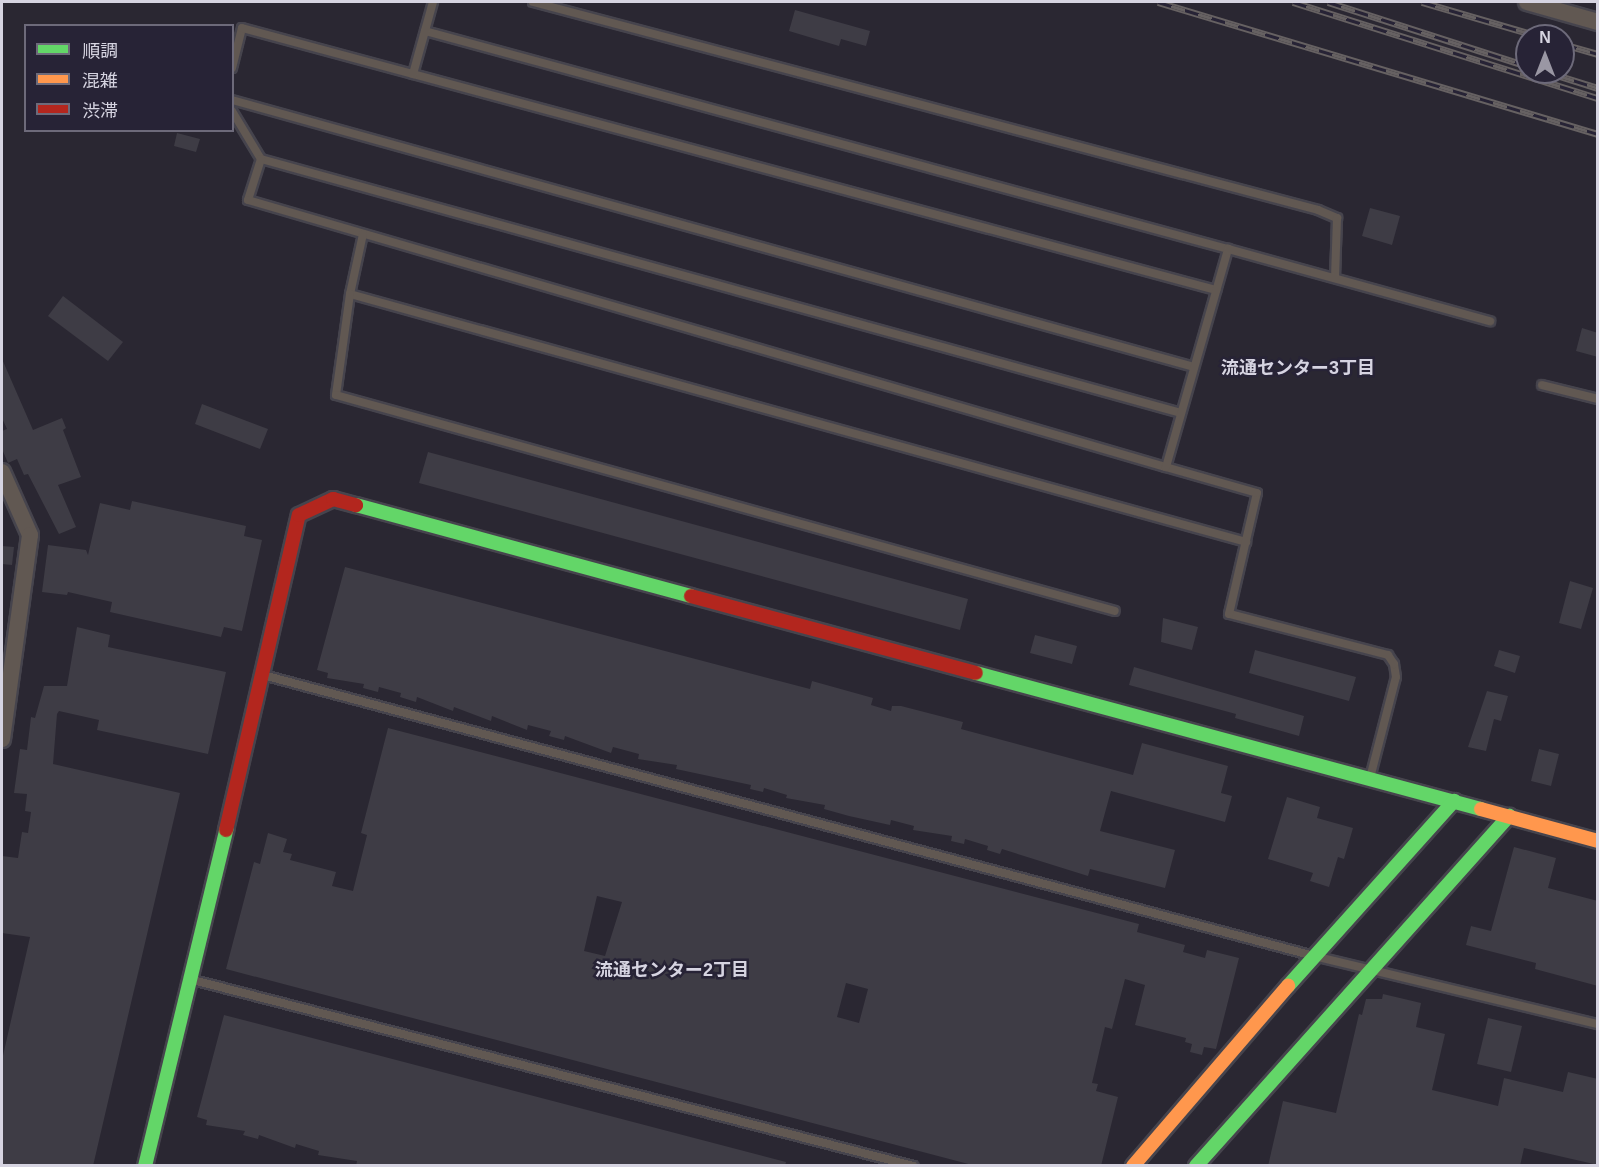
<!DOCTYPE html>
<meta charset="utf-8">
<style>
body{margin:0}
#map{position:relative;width:1599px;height:1167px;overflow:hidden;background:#2a2732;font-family:Helvetica,"Noto Sans JP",sans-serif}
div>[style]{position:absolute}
.building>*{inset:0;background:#3e3c45}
.roads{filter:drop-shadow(2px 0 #46444d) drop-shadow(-2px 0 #46444d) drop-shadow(0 2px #46444d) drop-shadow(0 -2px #46444d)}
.lane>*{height:8px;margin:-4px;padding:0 4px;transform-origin:4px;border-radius:4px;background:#615852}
.street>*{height:16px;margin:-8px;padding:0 8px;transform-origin:8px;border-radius:8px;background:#615852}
.fast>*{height:14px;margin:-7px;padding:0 7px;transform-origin:7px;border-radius:7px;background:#63d668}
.slow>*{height:14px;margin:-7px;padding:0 7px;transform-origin:7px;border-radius:7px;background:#ff974d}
.jam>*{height:14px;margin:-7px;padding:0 7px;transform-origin:7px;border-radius:7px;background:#b3261e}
.rail>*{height:7px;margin-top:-3.5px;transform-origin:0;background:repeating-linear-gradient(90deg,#272336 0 14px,#666162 0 28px);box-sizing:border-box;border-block:2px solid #666162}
span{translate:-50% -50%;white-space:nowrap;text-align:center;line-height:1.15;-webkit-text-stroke:5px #272336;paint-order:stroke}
.neighbourhood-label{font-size:18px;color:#d6d4e1;font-weight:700}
.frame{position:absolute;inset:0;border:3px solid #d6d4e1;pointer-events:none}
.legend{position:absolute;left:24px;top:24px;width:210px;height:108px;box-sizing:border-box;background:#272336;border:2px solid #6d6a7a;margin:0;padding:8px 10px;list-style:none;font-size:18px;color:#d6d4e1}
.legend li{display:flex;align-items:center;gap:12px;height:30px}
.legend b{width:30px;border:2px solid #6d6a7a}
.north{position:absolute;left:1515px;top:24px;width:60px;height:60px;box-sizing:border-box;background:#272336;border:2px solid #6d6a7a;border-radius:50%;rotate:0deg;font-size:16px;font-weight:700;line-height:24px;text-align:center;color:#d6d4e1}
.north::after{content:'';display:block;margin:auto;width:21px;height:27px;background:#9a97a4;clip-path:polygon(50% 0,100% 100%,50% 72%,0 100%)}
</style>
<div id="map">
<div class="building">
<div style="clip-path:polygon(795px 10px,870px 31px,866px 46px,841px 39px,839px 46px,789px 31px)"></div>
<div style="clip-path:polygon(177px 133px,200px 139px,196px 152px,174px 146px)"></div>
<div style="clip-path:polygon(1370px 208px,1400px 216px,1392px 245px,1362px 236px)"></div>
<div style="clip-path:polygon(63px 296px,123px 342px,108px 361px,48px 316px)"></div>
<div style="clip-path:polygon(1582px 328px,1598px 333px,1598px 357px,1576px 351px)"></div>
<div style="clip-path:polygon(2px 359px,33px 430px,62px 418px,66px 428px,63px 430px,81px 477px,58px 485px,76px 527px,59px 534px,28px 474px,24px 475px,17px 459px,8px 463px,2px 449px,2px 431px,7px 429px,2px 418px)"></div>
<div style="clip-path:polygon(202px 404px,268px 429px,260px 449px,195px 424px)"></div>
<div style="clip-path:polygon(428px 452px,968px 599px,960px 630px,419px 483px)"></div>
<div style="clip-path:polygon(132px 501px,246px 526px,244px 536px,262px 540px,242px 631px,224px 627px,221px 637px,110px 612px,112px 602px,68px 592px,67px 595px,42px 592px,48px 545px,86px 550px,88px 555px,100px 503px,130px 510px)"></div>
<div style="clip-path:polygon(2px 546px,14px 547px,12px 565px,2px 564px)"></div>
<div style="clip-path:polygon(345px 567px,810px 689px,812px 681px,873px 698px,871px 705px,891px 711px,892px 706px,901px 706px,963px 722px,961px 729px,1133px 775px,1142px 743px,1228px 766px,1221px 793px,1232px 796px,1225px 822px,1111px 791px,1100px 831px,1175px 850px,1165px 888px,1090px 869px,1088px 876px,1002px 849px,1000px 854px,987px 850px,988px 846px,965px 839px,964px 844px,951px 841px,952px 836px,913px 830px,914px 826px,891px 820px,890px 825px,849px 816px,824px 809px,825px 805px,786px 798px,787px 795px,764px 788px,763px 792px,750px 789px,751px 785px,676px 769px,677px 765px,638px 759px,639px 754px,613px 747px,611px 753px,565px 736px,564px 740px,549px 736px,551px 731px,528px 725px,527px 730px,492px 716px,491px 721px,454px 707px,453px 711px,417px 697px,416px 702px,400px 697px,401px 693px,379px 687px,378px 692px,363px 688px,364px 684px,327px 678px,328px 673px,317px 670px)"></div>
<div style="clip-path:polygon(1570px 581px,1593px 588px,1581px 629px,1559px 623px)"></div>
<div style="clip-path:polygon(1163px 618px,1198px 627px,1192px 650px,1161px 642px)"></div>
<div style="clip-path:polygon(77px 627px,110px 635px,108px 647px,226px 672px,208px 754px,97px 730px,99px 720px,59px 711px,57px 714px,53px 764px,180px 793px,93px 1166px,2px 1166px,2px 1060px,30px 937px,2px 933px,2px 856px,18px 858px,22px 832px,28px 833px,31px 812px,25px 811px,27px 794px,14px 793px,20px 749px,27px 750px,31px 717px,35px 718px,44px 686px,67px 686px)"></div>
<div style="clip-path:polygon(1035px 635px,1077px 646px,1072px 664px,1030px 653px)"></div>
<div style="clip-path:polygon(1255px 650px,1356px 677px,1349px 701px,1249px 673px)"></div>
<div style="clip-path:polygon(1499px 650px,1520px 656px,1515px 673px,1494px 666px)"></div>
<div style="clip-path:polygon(1134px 667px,1304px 716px,1299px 736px,1235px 718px,1236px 714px,1129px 685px)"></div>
<div style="clip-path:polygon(1487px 691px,1508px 696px,1501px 721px,1494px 719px,1486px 751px,1468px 747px)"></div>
<div style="clip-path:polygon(evenodd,388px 728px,1139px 924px,1137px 932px,1185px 945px,1183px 952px,1205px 958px,1207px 950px,1239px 958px,1216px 1049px,1204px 1047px,1202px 1055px,1190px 1052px,1192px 1044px,1185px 1042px,1186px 1038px,1135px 1025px,1145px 985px,1125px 979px,1112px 1029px,1105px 1027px,1092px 1083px,1098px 1084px,1096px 1091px,1118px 1097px,1101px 1166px,976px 1166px,226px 969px,254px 862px,260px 864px,268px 833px,287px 839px,283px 852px,292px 854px,290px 860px,336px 872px,332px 886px,353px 891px,367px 835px,361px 833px,388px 728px,597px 896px,622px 902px,605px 956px,584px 951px,597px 896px,388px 728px,846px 983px,868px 989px,859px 1023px,837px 1017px,846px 983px)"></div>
<div style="clip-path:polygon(1539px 749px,1559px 754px,1551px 786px,1531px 781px)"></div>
<div style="clip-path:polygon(1287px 797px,1320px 807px,1317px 818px,1353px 828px,1344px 859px,1338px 857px,1329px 887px,1310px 881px,1313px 873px,1268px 859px)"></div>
<div style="clip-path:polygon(1514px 847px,1556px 858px,1548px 888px,1598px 901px,1598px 986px,1535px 969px,1536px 963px,1466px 945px,1471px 926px,1491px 931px)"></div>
<div style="clip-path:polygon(1383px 994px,1421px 1003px,1416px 1027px,1445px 1034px,1432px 1090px,1498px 1106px,1504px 1078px,1563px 1092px,1568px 1072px,1598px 1079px,1598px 1165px,1524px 1148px,1520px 1166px,1268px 1166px,1283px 1101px,1336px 1113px,1359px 1014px,1362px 1015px,1366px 999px,1382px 999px)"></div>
<div style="clip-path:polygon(224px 1015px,786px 1162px,785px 1166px,356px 1166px,357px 1161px,318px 1155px,319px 1151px,296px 1144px,295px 1148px,259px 1135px,258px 1139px,243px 1135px,245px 1131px,206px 1125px,207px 1120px,197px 1117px)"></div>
<div style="clip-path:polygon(1488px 1018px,1522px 1026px,1511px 1072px,1477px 1064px)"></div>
</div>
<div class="roads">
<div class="lane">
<div style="left:533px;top:2px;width:812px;rotate:14.84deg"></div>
<div style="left:1318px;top:210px;width:21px;rotate:23deg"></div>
<div style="left:1337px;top:218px;width:60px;rotate:91.9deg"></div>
<div style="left:425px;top:31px;width:832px;rotate:15.19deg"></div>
<div style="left:232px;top:68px;width:41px;rotate:-76deg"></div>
<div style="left:242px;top:28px;width:1009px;rotate:15.06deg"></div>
<div style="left:413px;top:74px;width:75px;rotate:-74.5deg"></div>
<div style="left:232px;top:100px;width:998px;rotate:15.51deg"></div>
<div style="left:232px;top:111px;width:56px;rotate:58.9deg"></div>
<div style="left:261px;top:159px;width:954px;rotate:15.43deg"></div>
<div style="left:261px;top:159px;width:43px;rotate:107.6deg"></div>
<div style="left:248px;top:200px;width:956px;rotate:16.22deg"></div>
<div style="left:363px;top:234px;width:61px;rotate:102.2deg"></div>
<div style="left:350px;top:294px;width:930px;rotate:15.47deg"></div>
<div style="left:350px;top:294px;width:102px;rotate:97.9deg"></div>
<div style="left:336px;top:395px;width:808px;rotate:15.5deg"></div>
<div style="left:1542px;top:385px;width:58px;rotate:14deg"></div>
<div style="left:263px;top:675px;width:1088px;rotate:14.97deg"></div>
<div style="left:1314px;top:956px;width:292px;rotate:13.5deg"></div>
<div style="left:1370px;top:778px;width:104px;rotate:-75.6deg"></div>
<div style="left:1396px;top:677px;width:13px;rotate:-99deg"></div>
<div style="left:1394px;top:664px;width:11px;rotate:-124deg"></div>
<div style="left:1388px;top:655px;width:164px;rotate:-165.5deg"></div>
<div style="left:1229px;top:614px;width:124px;rotate:-77deg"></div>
<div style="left:1257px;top:493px;width:95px;rotate:-164.1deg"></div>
<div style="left:1166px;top:467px;width:227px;rotate:-74.1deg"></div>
<div style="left:1228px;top:249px;width:272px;rotate:15.4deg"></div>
<div style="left:193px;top:980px;width:744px;rotate:14.48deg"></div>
</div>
<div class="street">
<div style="left:1527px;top:2px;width:74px;rotate:15.7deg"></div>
<div style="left:2px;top:472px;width:69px;rotate:66deg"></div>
<div style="left:30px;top:535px;width:206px;rotate:97.8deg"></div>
</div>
<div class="fast">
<div style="left:356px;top:505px;width:347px;rotate:15.2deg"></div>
<div style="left:976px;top:673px;width:523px;rotate:15.07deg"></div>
<div style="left:1288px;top:986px;width:249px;rotate:-48.1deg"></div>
<div style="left:145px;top:1166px;width:346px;rotate:-76.4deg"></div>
<div style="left:1196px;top:1166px;width:470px;rotate:-48.2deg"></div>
</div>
<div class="slow">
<div style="left:1481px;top:809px;width:121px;rotate:15.3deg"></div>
<div style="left:1133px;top:1166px;width:238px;rotate:-49.3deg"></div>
</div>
<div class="jam">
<div style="left:691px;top:596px;width:295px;rotate:15.1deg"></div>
<div style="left:226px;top:830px;width:323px;rotate:-77deg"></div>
<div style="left:299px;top:515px;width:38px;rotate:-25deg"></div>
<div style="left:333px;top:499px;width:24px;rotate:15deg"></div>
</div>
</div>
<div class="rail">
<div style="left:1158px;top:2px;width:459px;rotate:16.7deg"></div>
<div style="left:1293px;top:2px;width:320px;rotate:17.5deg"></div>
<div style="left:1328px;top:2px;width:209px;rotate:17.8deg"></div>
<div style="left:1422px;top:2px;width:121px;rotate:16.3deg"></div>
<div style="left:1563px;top:44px;width:36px;rotate:16deg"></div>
<div style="left:1547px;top:72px;width:53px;rotate:17.4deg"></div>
</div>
<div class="neighbourhood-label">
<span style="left:1298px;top:368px">流通センター3丁目</span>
<span style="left:672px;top:970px">流通センター2丁目</span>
</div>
<div class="frame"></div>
<ul class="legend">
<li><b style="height:8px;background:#63d668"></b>順調</li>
<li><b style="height:8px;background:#ff974d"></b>混雑</li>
<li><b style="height:8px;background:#b3261e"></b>渋滞</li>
</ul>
<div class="north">N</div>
</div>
